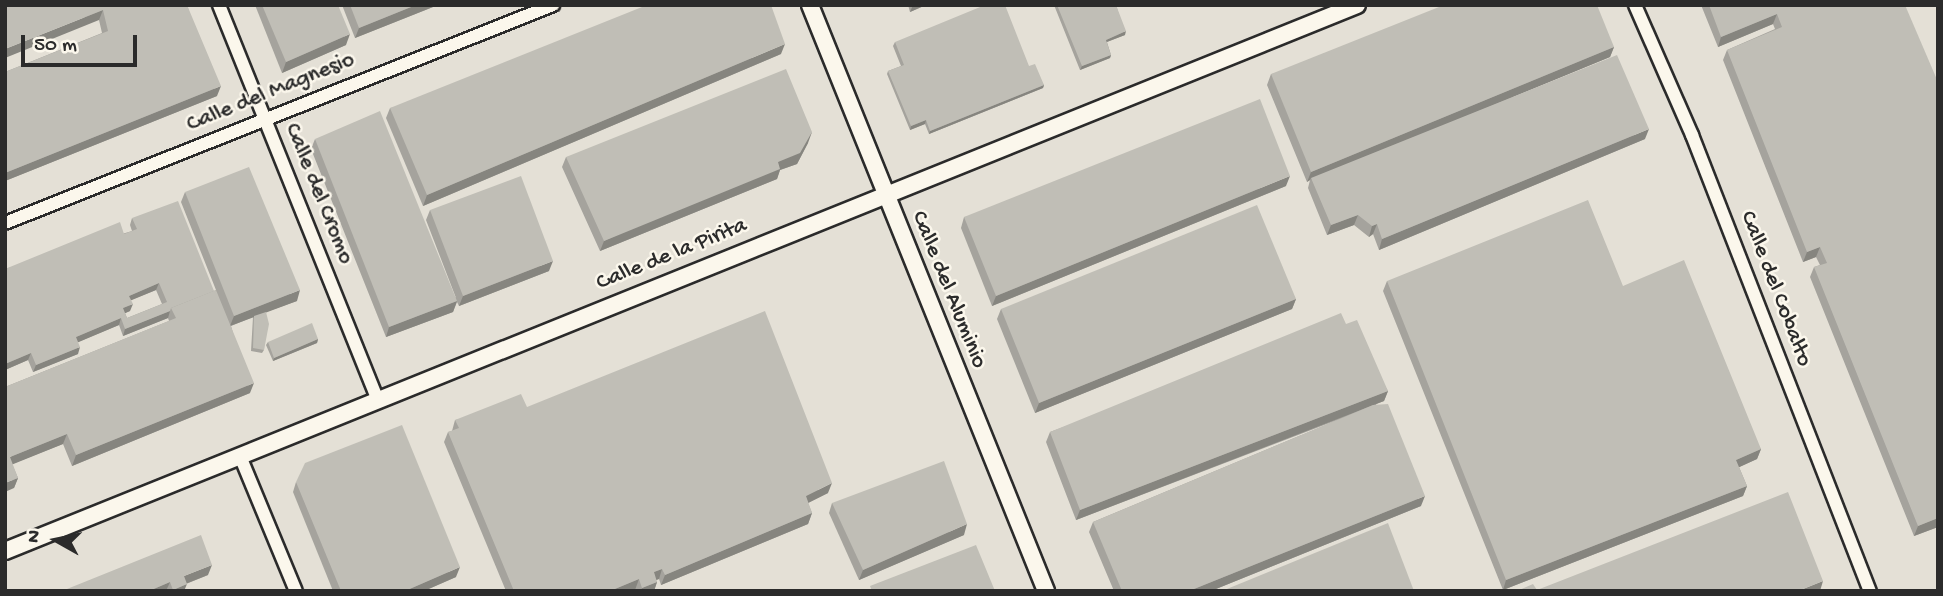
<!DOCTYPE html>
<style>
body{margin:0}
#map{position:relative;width:1943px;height:596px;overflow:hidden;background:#f3efe4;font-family:"Gochi Hand",sans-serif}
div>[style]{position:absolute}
.built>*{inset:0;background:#e4e0d6}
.roads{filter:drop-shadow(2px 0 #2b2b2b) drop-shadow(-2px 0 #2b2b2b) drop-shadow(0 2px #2b2b2b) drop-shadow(0 -2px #2b2b2b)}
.minor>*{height:12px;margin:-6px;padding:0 6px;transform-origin:6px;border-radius:6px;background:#fbf7ec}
.tertiary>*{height:16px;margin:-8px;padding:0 8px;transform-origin:8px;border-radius:8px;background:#fbf7ec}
.wall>*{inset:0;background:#a5a39d}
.shaded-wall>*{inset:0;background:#86857f}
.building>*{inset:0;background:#c0beb6}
span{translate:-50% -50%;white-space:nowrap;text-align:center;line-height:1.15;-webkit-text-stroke:5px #fbf7ec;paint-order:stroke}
.street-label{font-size:23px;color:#2b2b2b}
.frame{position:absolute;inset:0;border:7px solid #2b2b2b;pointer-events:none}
.north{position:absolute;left:21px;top:505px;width:70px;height:70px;-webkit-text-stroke:5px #fbf7ec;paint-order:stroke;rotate:279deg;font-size:19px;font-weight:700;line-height:28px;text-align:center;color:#2b2b2b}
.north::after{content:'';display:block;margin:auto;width:24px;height:32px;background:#2b2b2b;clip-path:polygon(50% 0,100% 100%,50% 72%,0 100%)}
.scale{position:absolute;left:21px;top:35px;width:116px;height:32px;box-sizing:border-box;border:4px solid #2b2b2b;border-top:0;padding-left:9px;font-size:21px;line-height:24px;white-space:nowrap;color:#2b2b2b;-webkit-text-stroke:5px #fbf7ec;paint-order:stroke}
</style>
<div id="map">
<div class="built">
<div style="clip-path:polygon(5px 5px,1938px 5px,1938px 591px,5px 591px)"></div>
</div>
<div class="roads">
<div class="minor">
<div style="left:219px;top:5px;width:424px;rotate:68.1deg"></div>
<div style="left:1635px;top:5px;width:142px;rotate:66.3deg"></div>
<div style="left:1692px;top:135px;width:490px;rotate:68.7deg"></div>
<div style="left:5px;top:223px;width:590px;rotate:-21.69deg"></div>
<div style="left:240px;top:456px;width:146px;rotate:67.5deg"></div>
</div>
<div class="tertiary">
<div style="left:810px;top:5px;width:632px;rotate:68.06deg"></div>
<div style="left:5px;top:551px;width:1458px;rotate:-21.99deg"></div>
</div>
</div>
<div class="wall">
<div style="clip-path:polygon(5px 5px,187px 5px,217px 96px,5px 181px,5px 72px,102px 33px,99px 20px)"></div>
<div style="clip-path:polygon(255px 5px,338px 5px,346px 45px,282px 73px)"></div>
<div style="clip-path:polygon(342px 5px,438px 5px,355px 38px)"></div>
<div style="clip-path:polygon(908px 5px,926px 5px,910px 12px)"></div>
<div style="clip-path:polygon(1054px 5px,1116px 5px,1125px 35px,1107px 42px,1111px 55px,1110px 58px,1080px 70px)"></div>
<div style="clip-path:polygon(1701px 5px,1905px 5px,1938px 527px,1914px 536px,1810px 277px,1814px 267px,1820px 265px,1816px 257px,1803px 262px,1723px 60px,1727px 50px,1775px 29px,1773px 24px,1718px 47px)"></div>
<div style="clip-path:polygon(895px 42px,1029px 66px,1044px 85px,1043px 88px,929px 134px,925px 124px,910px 130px,887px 74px,888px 71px,901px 66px,893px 46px)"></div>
<div style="clip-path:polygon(1614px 47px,1610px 57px,1512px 97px,1645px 139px,1379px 250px,1373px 234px,1369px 237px,1354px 225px,1327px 235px,1308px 188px,1310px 180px,1307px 182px,1267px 85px,1271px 74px)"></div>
<div style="clip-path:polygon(781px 54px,423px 206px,386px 118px,390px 108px)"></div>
<div style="clip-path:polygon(315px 139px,456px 298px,426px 220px,430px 210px,549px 271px,459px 306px,457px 302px,453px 312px,386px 337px,311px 149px)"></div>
<div style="clip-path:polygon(808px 143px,797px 164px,780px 170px,777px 179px,600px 251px,562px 167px,566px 157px)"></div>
<div style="clip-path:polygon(1286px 186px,992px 306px,961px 228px,964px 217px)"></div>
<div style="clip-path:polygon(evenodd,185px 192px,297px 301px,266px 312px,264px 350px,262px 353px,251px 351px,253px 317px,231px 326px,250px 393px,72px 466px,63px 444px,12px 464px,18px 478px,14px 488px,5px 387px,169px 321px,168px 318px,123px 336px,119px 325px,78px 342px,78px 354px,33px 372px,28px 360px,5px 370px,5px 269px,132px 231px,130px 225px,132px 218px,214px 291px,216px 290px,181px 202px,185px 192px,156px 290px,162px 304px,127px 318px,125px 313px,130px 311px,131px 300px,156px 290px)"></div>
<div style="clip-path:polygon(1387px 281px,1623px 286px,1761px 449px,1757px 459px,1739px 467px,1747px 486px,1743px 496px,1503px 590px,1383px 291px)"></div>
<div style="clip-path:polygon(1296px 299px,1292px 309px,1035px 413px,997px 319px,1001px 309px)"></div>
<div style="clip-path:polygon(1346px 324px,1388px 391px,1384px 401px,1376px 404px,1421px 506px,1211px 591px,1114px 591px,1089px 532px,1093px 522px,1340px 419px,1076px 520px,1046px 442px,1050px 432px)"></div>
<div style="clip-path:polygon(318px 339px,317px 343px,273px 361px,266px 345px,268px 342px)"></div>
<div style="clip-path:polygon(527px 407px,828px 493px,808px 503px,812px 513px,808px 524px,661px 585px,659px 579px,656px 580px,657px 582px,654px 591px,636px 591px,635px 590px,632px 591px,506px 591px,444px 442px,448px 432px,452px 431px,455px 420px)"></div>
<div style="clip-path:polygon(296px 482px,456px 577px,424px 591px,333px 591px,293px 492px)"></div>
<div style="clip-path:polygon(832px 503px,964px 535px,859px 580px,829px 513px)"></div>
<div style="clip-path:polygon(208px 575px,186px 584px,184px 591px,62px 591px)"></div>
</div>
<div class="shaded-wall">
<div style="clip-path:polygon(416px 5px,438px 5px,355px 38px,359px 28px)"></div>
<div style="clip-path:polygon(913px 5px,926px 5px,910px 12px)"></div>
<div style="clip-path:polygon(103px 10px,99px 20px,5px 58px,5px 49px)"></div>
<div style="clip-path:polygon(1777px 14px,1773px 24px,1718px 47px,1721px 37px)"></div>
<div style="clip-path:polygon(1126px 31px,1125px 35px,1104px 43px,1106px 40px)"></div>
<div style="clip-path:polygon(350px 34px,346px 45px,282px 73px,286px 62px)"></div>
<div style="clip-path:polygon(785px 44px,781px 54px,423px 206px,427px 195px)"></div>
<div style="clip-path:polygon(1614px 47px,1610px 57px,1312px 180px,1311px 178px,1310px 180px,1307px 182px,1311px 172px)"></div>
<div style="clip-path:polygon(1111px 55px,1110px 58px,1080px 70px,1082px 66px)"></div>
<div style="clip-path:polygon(1044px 85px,1043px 88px,929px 134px,930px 131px)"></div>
<div style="clip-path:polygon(221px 86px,217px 96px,5px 181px,5px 173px)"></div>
<div style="clip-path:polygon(926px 120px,925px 124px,910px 130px,911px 126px)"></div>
<div style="clip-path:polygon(1649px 129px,1645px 139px,1379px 250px,1382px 239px)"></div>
<div style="clip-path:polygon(812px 132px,808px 143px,797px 164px,780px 170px,777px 179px,600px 251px,604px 241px,778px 162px)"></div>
<div style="clip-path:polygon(1290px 176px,1286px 186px,992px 306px,996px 296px)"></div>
<div style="clip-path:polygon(1358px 215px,1354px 225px,1327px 235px,1331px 225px)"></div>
<div style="clip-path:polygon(1377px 224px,1373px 234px,1369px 237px,1372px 226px)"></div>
<div style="clip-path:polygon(1820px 247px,1816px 257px,1803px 262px,1807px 252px)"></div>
<div style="clip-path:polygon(553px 261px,549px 271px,459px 306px,463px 296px)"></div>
<div style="clip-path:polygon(159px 283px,156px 290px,127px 302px,129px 296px)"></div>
<div style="clip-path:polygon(300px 290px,297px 301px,230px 326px,234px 316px)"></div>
<div style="clip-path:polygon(1296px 299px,1292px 309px,1035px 413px,1039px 403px)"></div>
<div style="clip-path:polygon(457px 301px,453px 312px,386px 337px,389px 327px)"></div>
<div style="clip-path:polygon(133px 304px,130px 311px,121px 315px,123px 308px)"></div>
<div style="clip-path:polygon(170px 311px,168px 318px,123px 336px,125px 329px)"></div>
<div style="clip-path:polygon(121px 318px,119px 325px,74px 344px,76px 337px)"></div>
<div style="clip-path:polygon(318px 339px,317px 343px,273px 361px,274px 358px)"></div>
<div style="clip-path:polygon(80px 347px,78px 354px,33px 372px,36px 365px)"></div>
<div style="clip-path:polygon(31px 353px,28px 360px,5px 370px,5px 364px)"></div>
<div style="clip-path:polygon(254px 383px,250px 393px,72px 466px,76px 455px)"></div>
<div style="clip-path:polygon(1388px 391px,1384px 401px,1076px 520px,1080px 510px)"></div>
<div style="clip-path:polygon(67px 434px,63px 444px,6px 467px,10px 457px)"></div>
<div style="clip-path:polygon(1761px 449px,1757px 459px,1733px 470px,1736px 460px)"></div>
<div style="clip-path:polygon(18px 478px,14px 488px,5px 492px,5px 483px)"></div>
<div style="clip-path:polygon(832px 483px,828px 493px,802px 506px,806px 496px)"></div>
<div style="clip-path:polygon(1747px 486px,1743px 496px,1503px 590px,1506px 580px)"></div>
<div style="clip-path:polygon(1425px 496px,1421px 506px,1211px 591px,1189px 591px)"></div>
<div style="clip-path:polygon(812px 513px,808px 524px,661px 585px,665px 575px)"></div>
<div style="clip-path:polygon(1938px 518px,1938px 527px,1914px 536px,1918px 526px)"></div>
<div style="clip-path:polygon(967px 524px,964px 535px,859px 580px,863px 570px)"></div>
<div style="clip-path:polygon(212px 565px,208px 575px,180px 586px,184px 576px)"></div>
<div style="clip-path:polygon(460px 567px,456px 577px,424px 591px,405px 591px)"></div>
<div style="clip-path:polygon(662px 569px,659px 579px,650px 582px,654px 572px)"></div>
<div style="clip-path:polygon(639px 579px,635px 590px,632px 591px,610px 591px)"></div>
<div style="clip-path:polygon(1823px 581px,1820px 591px,1798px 591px)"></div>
<div style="clip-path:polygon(170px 582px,166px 591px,149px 591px)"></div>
<div style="clip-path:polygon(657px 582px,654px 591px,641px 591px,642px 588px)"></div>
<div style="clip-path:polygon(187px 584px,184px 591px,172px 591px,173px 590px)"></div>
</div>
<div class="building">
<div style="clip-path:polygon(5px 5px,187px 5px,221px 86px,5px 173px,5px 72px,108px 31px,103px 10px,5px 49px)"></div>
<div style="clip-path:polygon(262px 5px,338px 5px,350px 34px,286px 62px)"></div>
<div style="clip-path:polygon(350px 5px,416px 5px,359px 28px)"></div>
<div style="clip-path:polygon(647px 5px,771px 5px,785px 44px,427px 195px,390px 108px)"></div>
<div style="clip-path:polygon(985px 5px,1005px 5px,1029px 66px,1035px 64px,1044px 85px,930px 131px,926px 120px,911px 126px,888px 71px,904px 65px,895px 42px)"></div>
<div style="clip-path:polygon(1057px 5px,1116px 5px,1126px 31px,1106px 40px,1111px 55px,1082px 66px)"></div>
<div style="clip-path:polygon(1444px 5px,1597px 5px,1614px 47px,1311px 172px,1271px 74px)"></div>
<div style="clip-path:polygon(1709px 5px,1905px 5px,1938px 82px,1938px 518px,1918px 526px,1814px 267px,1827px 263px,1820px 247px,1807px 252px,1727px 50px,1782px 27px,1777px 14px,1721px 37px)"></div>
<div style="clip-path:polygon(1617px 55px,1649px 129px,1382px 239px,1377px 224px,1372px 226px,1358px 215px,1331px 225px,1311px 178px)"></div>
<div style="clip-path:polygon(786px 69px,812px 132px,800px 153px,778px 162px,780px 169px,604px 241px,566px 157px)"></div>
<div style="clip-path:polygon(1260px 99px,1290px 176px,996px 296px,964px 217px)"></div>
<div style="clip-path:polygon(380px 111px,457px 301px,389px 327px,315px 139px)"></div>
<div style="clip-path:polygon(249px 167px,300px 290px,234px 316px,185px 192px)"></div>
<div style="clip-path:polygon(521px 176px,553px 261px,463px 296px,430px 210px)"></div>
<div style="clip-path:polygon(1588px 200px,1623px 286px,1684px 260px,1761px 449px,1736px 460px,1747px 486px,1506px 580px,1387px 281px)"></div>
<div style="clip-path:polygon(evenodd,178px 201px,214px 291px,171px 308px,170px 311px,125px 329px,121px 318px,76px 337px,80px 347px,36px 365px,31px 353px,5px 364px,5px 269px,120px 222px,124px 234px,137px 229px,132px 218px,178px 201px,159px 283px,167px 302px,127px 318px,123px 308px,133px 304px,129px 296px,159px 283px)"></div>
<div style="clip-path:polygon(1257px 205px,1296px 299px,1039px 403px,1001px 309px)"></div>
<div style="clip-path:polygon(216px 290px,254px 383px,76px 455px,67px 434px,10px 457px,18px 478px,5px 483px,5px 387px,176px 318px,171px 308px)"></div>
<div style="clip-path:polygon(765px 311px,832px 483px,806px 496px,812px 513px,665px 575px,662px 569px,654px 572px,657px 582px,642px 588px,639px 579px,610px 591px,514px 591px,448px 432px,459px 428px,455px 420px,521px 394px,527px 407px)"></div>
<div style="clip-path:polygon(266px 312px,269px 324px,264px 350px,253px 348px,254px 316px)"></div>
<div style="clip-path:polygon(1341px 313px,1346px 324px,1357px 320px,1388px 391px,1080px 510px,1050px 432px)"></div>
<div style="clip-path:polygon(312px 323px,318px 339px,274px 358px,268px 342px)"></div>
<div style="clip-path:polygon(1388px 404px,1425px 496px,1189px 591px,1122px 591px,1093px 522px,1373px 405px)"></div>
<div style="clip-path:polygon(402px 425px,460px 567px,405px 591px,341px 591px,296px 482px,305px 463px)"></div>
<div style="clip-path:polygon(944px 461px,967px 524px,863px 570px,832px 503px)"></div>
<div style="clip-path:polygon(1788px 492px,1823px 581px,1798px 591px,1517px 591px,1533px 584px,1537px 590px)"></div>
<div style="clip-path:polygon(1388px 523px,1414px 591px,1222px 591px)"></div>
<div style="clip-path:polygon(201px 535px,212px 565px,184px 576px,187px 584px,173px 590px,170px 582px,149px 591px,62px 591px)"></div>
<div style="clip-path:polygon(976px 545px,995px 591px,872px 591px,870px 586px)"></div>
</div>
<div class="street-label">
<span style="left:271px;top:93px;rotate:-22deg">Calle del Magnesio</span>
<span style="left:318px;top:194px;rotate:68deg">Calle del Cromo</span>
<span style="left:672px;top:255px;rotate:-22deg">Calle de la Pirita</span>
<span style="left:1775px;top:289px;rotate:69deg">Calle del Cobalto</span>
<span style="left:948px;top:290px;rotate:68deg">Calle del Aluminio</span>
</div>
<div class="frame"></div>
<div class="north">N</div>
<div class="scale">50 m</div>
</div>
